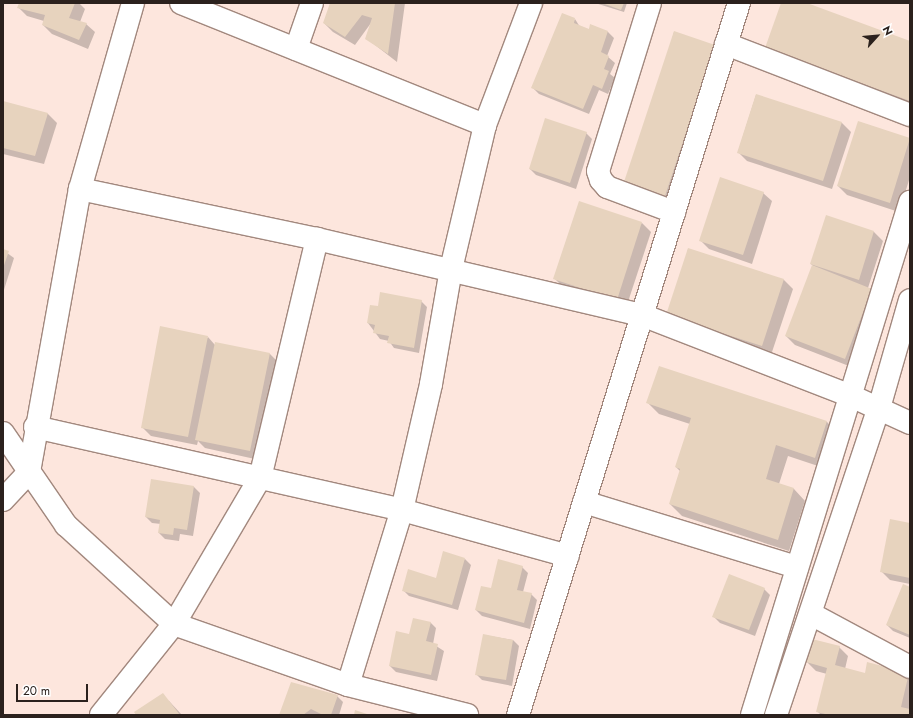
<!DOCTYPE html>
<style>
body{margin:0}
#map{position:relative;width:913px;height:718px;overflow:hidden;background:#fde6dd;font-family:Jost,sans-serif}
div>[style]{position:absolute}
.shadow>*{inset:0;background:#0003}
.building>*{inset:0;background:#e7d3be}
.roads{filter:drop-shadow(1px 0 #a2887e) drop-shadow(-1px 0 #a2887e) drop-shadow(0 1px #a2887e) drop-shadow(0 -1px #a2887e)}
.minor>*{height:22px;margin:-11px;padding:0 11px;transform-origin:11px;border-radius:11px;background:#fff}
.major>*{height:22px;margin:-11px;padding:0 11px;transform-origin:11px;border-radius:11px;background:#fff}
span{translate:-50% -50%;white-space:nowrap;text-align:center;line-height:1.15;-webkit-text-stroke:3.5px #fff;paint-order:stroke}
.frame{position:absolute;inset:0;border:4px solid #2b211d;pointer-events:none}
.north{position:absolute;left:857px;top:16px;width:40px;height:40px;-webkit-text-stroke:3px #fff;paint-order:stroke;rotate:63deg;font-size:11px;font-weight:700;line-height:16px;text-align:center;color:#2b211d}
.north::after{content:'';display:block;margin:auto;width:14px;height:18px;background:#2b211d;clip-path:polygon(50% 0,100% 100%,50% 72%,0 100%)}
.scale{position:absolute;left:16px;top:684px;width:72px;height:18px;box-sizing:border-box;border:2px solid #2b211d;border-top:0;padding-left:5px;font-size:12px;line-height:14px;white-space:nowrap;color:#2b211d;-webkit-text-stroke:3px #fff;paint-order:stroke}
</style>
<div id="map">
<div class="shadow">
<div style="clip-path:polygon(20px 3px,79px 3px,85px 9px,80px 22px,86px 24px,95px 32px,88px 49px,52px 34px,43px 25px,44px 21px,27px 16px,18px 7px)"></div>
<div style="clip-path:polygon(331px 3px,405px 3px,397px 62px,366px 38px,371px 23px,355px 45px,333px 32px,324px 23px)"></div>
<div style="clip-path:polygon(595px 3px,627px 3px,624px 12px)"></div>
<div style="clip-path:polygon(782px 3px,804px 3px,910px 42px,910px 108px,778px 59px)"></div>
<div style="clip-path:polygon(575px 19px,580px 27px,589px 30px,591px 25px,608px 32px,614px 38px,607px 56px,615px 63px,610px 74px,615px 78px,608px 94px,599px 90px,589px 114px,539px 94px,533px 88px)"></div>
<div style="clip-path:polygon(674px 32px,724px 55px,670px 216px,630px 203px)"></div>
<div style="clip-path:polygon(756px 95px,842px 123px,851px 132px,832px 189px,747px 161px,738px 152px)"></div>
<div style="clip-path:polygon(3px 102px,48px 114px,57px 123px,44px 164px,3px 154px)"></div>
<div style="clip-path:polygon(859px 122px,910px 139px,910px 177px,899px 212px,847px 195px,838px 186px)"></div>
<div style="clip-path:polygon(586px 133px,592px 139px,576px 189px,536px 175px,530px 169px)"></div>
<div style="clip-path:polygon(763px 193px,772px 201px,752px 264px,709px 249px,701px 241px)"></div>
<div style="clip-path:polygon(826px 217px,874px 232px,883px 241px,868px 288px,872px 289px,854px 368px,795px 345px,786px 336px,813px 266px,811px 264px)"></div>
<div style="clip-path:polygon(642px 223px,651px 232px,626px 308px,564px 288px,555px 279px)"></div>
<div style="clip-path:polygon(688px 249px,784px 280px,793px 289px,771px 355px,676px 323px)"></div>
<div style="clip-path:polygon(3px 250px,14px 258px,3px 293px)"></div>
<div style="clip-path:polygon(421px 301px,427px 307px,419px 353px,394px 348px,389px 341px,380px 339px,368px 323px,379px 307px)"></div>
<div style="clip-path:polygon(208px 337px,215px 345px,270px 354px,279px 363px,259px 460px,205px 448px,198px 441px,197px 445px,151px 436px,142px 427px)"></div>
<div style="clip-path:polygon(648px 403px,827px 422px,838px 433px,827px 469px,788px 456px,779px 484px,794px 489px,805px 501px,789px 551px,682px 516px,670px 504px,681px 472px,676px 467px,690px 424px,659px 414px)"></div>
<div style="clip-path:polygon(152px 480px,194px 487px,200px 493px,193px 536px,180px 534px,179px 541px,165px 539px,159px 533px,161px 524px,152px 523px,146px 517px)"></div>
<div style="clip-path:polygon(910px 524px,910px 584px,890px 580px,881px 571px)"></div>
<div style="clip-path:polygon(465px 559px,471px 565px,458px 610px,409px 596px,403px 590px,436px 579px)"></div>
<div style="clip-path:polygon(522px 567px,528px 573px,523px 592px,531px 594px,537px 600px,530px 629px,482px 616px,476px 610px,491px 590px)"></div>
<div style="clip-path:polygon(910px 588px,910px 638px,893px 631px,887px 625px)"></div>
<div style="clip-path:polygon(764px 589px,770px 595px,755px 636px,720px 623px,714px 617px)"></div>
<div style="clip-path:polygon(430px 622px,436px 628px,433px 644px,444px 651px,437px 681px,396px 672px,390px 666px,410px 635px)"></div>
<div style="clip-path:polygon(484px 635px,513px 640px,519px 646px,512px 686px,482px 680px,476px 674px)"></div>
<div style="clip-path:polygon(839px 647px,848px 656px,845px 669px,866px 674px,910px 675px,910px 715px,821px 715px,817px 711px,827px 674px,816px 671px,807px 662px)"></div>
<div style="clip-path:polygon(337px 696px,343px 702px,339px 715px,281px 715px)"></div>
<div style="clip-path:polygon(169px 701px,182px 715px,138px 715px)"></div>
</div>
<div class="building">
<div style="clip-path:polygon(19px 3px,75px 3px,69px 18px,87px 23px,79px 40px,42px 25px,45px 15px,17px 8px)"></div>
<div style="clip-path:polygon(330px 3px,395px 3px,388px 54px,365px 39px,372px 18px,362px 15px,345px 37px,323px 23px)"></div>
<div style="clip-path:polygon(602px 3px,624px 3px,621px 10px)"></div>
<div style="clip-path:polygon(781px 3px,807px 3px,910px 41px,910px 101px,765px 48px)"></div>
<div style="clip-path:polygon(562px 13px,575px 18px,574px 23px,589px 29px,590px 24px,608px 31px,601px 52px,609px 56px,604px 69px,609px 71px,602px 89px,593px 85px,583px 109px,531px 88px)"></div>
<div style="clip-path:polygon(674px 31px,715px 45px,661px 208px,620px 194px)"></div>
<div style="clip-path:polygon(756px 94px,842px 122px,823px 181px,737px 153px)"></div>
<div style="clip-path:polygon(3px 101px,48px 113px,35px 156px,3px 148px)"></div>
<div style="clip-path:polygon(545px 118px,587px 132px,570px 183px,529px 169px)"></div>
<div style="clip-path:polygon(858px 121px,910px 138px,890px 203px,837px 186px)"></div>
<div style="clip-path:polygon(720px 177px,764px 192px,743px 255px,699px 241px)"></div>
<div style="clip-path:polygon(579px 201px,642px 222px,617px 300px,553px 279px)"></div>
<div style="clip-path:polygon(826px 215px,874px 231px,859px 280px,810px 264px)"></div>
<div style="clip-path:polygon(688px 248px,784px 279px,762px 346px,666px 315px)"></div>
<div style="clip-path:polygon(3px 249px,9px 251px,3px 268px)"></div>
<div style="clip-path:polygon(812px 265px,872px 289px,845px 359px,785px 336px)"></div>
<div style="clip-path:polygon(380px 292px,422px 300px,414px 348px,387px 343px,389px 336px,373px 333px,375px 325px,367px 323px,370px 305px,378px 306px)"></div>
<div style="clip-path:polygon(160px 326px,208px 336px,188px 437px,141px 428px)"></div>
<div style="clip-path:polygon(215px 342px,270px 353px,250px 451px,195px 440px)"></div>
<div style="clip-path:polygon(659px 366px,827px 421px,815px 458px,776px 445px,766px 479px,794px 488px,778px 540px,669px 504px,680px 469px,675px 467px,691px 418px,646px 403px)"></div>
<div style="clip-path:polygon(151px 479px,194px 486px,187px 530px,174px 528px,173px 535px,158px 533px,160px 520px,145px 517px)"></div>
<div style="clip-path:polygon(890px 519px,910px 523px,910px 578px,880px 572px)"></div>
<div style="clip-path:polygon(443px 551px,465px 558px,452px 605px,402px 591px,408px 569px,436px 578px)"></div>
<div style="clip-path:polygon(498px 559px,523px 566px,517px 590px,532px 593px,524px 623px,475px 610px,481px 586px,491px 588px)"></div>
<div style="clip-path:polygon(729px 574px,765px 588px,749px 630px,712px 617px)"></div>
<div style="clip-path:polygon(903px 584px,910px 587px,910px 635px,886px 625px)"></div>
<div style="clip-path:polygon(413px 618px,431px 622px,426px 641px,438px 644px,431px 675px,389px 666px,396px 631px,409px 634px)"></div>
<div style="clip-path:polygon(483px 634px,513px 640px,506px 680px,475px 675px)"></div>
<div style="clip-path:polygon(812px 639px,840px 646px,835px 665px,865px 673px,867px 662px,909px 673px,901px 707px,910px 709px,910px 715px,830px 715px,816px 712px,827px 668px,806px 662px)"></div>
<div style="clip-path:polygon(291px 682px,338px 695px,331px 715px,323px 715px,311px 709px,303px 715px,279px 715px)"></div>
<div style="clip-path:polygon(163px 693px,180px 715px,136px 715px,134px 712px)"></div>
<div style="clip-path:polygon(355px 710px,370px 715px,354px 715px)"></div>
</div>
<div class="roads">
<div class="minor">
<div style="left:181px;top:3px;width:328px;rotate:21.9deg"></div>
<div style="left:650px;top:3px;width:176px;rotate:107.2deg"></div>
<div style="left:598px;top:171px;width:9px;rotate:72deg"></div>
<div style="left:601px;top:180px;width:9px;rotate:49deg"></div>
<div style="left:607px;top:187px;width:72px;rotate:20.5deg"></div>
<div style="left:726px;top:44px;width:197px;rotate:21.1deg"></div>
<div style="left:296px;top:49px;width:49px;rotate:-70.8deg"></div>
<div style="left:80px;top:189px;width:242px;rotate:11.9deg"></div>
<div style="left:317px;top:239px;width:334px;rotate:13.2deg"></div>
<div style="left:642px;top:315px;width:224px;rotate:21.2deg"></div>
<div style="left:851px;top:396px;width:65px;rotate:24.6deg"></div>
<div style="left:35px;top:427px;width:376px;rotate:12.7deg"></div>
<div style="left:402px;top:510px;width:172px;rotate:15.5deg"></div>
<div style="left:3px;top:433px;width:112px;rotate:55.6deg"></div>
<div style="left:66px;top:525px;width:147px;rotate:42.5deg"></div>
<div style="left:174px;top:624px;width:184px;rotate:19.3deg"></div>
<div style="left:348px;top:685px;width:123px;rotate:14.1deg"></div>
<div style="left:3px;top:500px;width:38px;rotate:-47deg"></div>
<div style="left:29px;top:472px;width:288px;rotate:-79.8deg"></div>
<div style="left:80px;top:189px;width:193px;rotate:-74.1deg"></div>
<div style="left:584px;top:502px;width:223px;rotate:17deg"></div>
<div style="left:811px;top:614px;width:112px;rotate:28.2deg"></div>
<div style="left:348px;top:685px;width:183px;rotate:-72.9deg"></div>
<div style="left:402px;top:510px;width:129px;rotate:-77deg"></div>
<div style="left:431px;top:384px;width:117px;rotate:-80.1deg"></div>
<div style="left:451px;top:269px;width:148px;rotate:-76.7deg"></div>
<div style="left:485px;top:125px;width:130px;rotate:-69.3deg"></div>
<div style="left:101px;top:715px;width:117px;rotate:-51.3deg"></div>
<div style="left:174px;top:624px;width:169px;rotate:-59.5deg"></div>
<div style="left:260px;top:478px;width:246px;rotate:-76.6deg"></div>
<div style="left:518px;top:715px;width:746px;rotate:-72.76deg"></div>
</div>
<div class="major">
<div style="left:752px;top:715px;width:537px;rotate:-72.88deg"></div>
<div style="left:776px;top:715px;width:324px;rotate:-71.5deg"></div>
<div style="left:879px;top:408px;width:112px;rotate:-74deg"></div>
</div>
</div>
<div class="frame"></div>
<div class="north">N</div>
<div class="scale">20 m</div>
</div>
